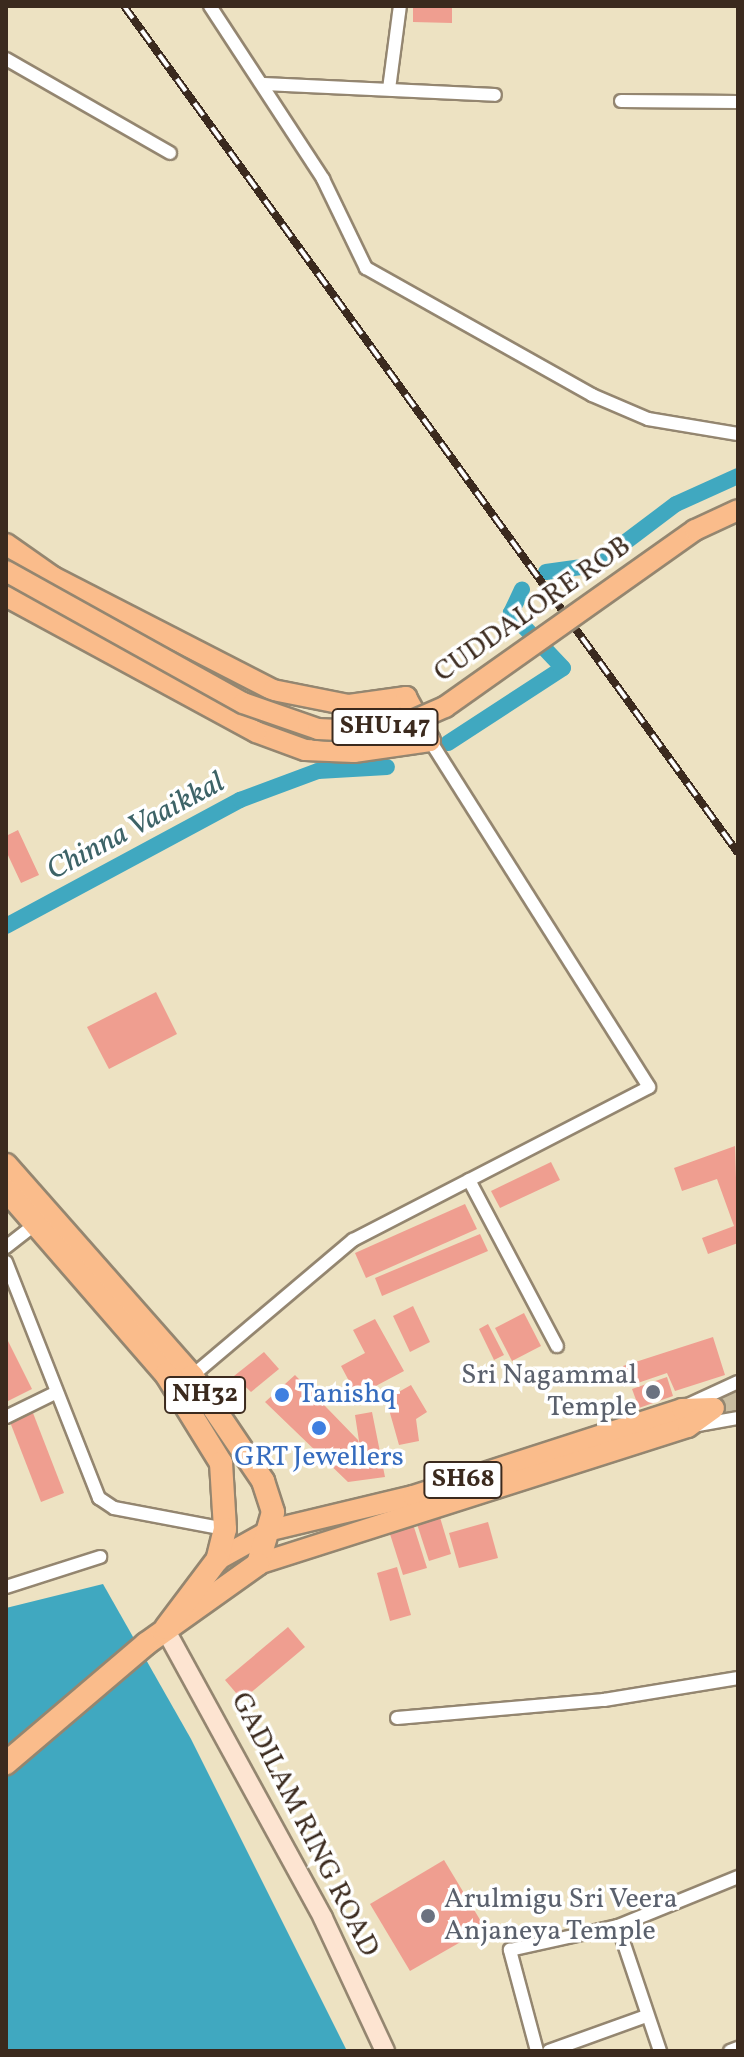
<!DOCTYPE html>
<style>
body{margin:0}
#map{position:relative;width:744px;height:2057px;overflow:hidden;background:#ede2c2;font-family:Vollkorn,serif}
div>[style]{position:absolute}
.water>*{inset:0;background:#40a8c0}
.canal>*{height:16px;margin:-8px;padding:0 8px;transform-origin:8px;border-radius:8px;background:#40a8c0}
.building>*{inset:0;background:#ef9e90}
.primary-tunnel>*{height:20px;margin-top:-10px;transform-origin:0;background:repeating-linear-gradient(90deg,#c9bda1 0 20px,transparent 0 30px)}
.roads{filter:drop-shadow(2px 0 #948670) drop-shadow(-2px 0 #948670) drop-shadow(0 2px #948670) drop-shadow(0 -2px #948670)}
.minor>*{height:12px;margin:-6px;padding:0 6px;transform-origin:6px;border-radius:6px;background:#fff}
.secondary>*{height:18px;margin:-9px;padding:0 9px;transform-origin:9px;border-radius:9px;background:#fde4d1}
.primary>*{height:20px;margin:-10px;padding:0 10px;transform-origin:10px;border-radius:10px;background:#fabc8b}
.trunk>*{height:22px;margin:-11px;padding:0 11px;transform-origin:11px;border-radius:11px;background:#fabc8b}
.rail>*{height:8px;margin-top:-4px;transform-origin:0;background:repeating-linear-gradient(90deg,#fff 0 15px,#3b2a1e 0 30px);box-sizing:border-box;border-block:2px solid #3b2a1e}
.bridges{filter:drop-shadow(2px 0 #948670) drop-shadow(-2px 0 #948670) drop-shadow(0 2px #948670) drop-shadow(0 -2px #948670)}
.primary-bridge>*{height:20px;margin:-10px;padding:0 10px;transform-origin:10px;border-radius:10px;background:#fabc8b}
.dots>*{width:22px;height:22px;translate:-50% -50%;box-sizing:border-box;border:4px solid #fff;border-radius:50%}
span{translate:-50% -50%;white-space:nowrap;text-align:center;line-height:1.15;-webkit-text-stroke:7px #fff;paint-order:stroke}
.shield-label span{padding:2px 6px;background:#fff;border:2px solid;border-radius:6px;-webkit-text-stroke-width:0}
.shield-label{font-size:26px;color:#3b2a1e;font-weight:700}
.street-label{font-size:28px;color:#3b2a1e}
.worship-label{font-size:28px;color:#5b616d}
.right{translate:-100% -50%;text-align:right}
.left{translate:0 -50%;text-align:left}
.shop-label{font-size:28px;color:#366cbe}
.water-label{font-size:30px;color:#3d6367;font-style:italic}
.frame{position:absolute;inset:0;border:8px solid #3b2a1e;pointer-events:none}
</style>
<div id="map">
<div class="water">
<div style="clip-path:polygon(103px 1584px,191px 1739px,347px 2051px,6px 2051px,6px 1608px)"></div>
</div>
<div class="canal">
<div style="left:546px;top:572px;width:49px;rotate:-8.1deg"></div>
<div style="left:595px;top:565px;width:101px;rotate:-37deg"></div>
<div style="left:676px;top:504px;width:68px;rotate:-24.3deg"></div>
<div style="left:448px;top:743px;width:137px;rotate:-33.1deg"></div>
<div style="left:563px;top:668px;width:76px;rotate:-133.4deg"></div>
<div style="left:511px;top:613px;width:26px;rotate:-65deg"></div>
<div style="left:6px;top:926px;width:266px;rotate:-28.3deg"></div>
<div style="left:240px;top:800px;width:83px;rotate:-20.4deg"></div>
<div style="left:318px;top:771px;width:69px;rotate:-3.3deg"></div>
</div>
<div class="building">
<div style="clip-path:polygon(413px 6px,452px 6px,452px 23px,413px 22px)"></div>
<div style="clip-path:polygon(18px 830px,39px 875px,21px 883px,6px 851px,6px 836px)"></div>
<div style="clip-path:polygon(156px 992px,177px 1034px,109px 1069px,87px 1027px)"></div>
<div style="clip-path:polygon(735px 1146px,738px 1243px,708px 1254px,702px 1238px,734px 1226px,717px 1179px,682px 1191px,674px 1168px)"></div>
<div style="clip-path:polygon(551px 1162px,560px 1180px,500px 1208px,491px 1191px)"></div>
<div style="clip-path:polygon(465px 1204px,477px 1229px,366px 1278px,355px 1253px)"></div>
<div style="clip-path:polygon(480px 1234px,488px 1251px,382px 1296px,375px 1278px)"></div>
<div style="clip-path:polygon(413px 1306px,430px 1342px,410px 1352px,393px 1316px)"></div>
<div style="clip-path:polygon(524px 1313px,541px 1346px,512px 1361px,495px 1328px)"></div>
<div style="clip-path:polygon(375px 1319px,404px 1371px,357px 1396px,341px 1366px,365px 1353px,353px 1330px)"></div>
<div style="clip-path:polygon(488px 1324px,504px 1355px,494px 1360px,479px 1329px)"></div>
<div style="clip-path:polygon(6px 1337px,32px 1389px,6px 1402px)"></div>
<div style="clip-path:polygon(713px 1337px,725px 1375px,675px 1391px,667px 1373px,629px 1386px,623px 1366px)"></div>
<div style="clip-path:polygon(264px 1352px,279px 1369px,251px 1392px,234px 1376px)"></div>
<div style="clip-path:polygon(295px 1375px,358px 1440px,361px 1454px,355px 1415px,372px 1412px,385px 1477px,348px 1482px,265px 1402px)"></div>
<div style="clip-path:polygon(667px 1377px,673px 1396px,639px 1408px,632px 1389px)"></div>
<div style="clip-path:polygon(411px 1385px,427px 1412px,416px 1419px,419px 1441px,399px 1445px,386px 1399px)"></div>
<div style="clip-path:polygon(33px 1413px,64px 1493px,41px 1502px,10px 1422px)"></div>
<div style="clip-path:polygon(439px 1514px,451px 1554px,429px 1561px,416px 1521px)"></div>
<div style="clip-path:polygon(488px 1522px,498px 1558px,459px 1568px,449px 1533px)"></div>
<div style="clip-path:polygon(413px 1524px,427px 1568px,403px 1575px,389px 1531px)"></div>
<div style="clip-path:polygon(397px 1567px,411px 1615px,390px 1621px,377px 1573px)"></div>
<div style="clip-path:polygon(288px 1627px,305px 1647px,242px 1700px,225px 1680px)"></div>
<div style="clip-path:polygon(444px 1860px,485px 1928px,410px 1971px,370px 1904px)"></div>
</div>
<div class="primary-tunnel">
<div style="left:721px;top:1406px;width:18px;rotate:-16deg"></div>
</div>
<div class="roads">
<div class="minor">
<div style="left:210px;top:6px;width:207px;rotate:56.8deg"></div>
<div style="left:323px;top:179px;width:99px;rotate:64.2deg"></div>
<div style="left:366px;top:268px;width:259px;rotate:29.3deg"></div>
<div style="left:592px;top:395px;width:61px;rotate:23.2deg"></div>
<div style="left:648px;top:419px;width:91px;rotate:9.5deg"></div>
<div style="left:6px;top:59px;width:189px;rotate:29.8deg"></div>
<div style="left:264px;top:84px;width:231px;rotate:2.7deg"></div>
<div style="left:389px;top:89px;width:84px;rotate:-82.5deg"></div>
<div style="left:621px;top:101px;width:117px;rotate:0.5deg"></div>
<div style="left:469px;top:1180px;width:188px;rotate:62.1deg"></div>
<div style="left:6px;top:1247px;width:37px;rotate:-38deg"></div>
<div style="left:6px;top:1262px;width:254px;rotate:68.5deg"></div>
<div style="left:99px;top:1498px;width:18px;rotate:34deg"></div>
<div style="left:114px;top:1508px;width:113px;rotate:10.7deg"></div>
<div style="left:192px;top:1376px;width:211px;rotate:-40.2deg"></div>
<div style="left:353px;top:1240px;width:333px;rotate:-27.3deg"></div>
<div style="left:649px;top:1087px;width:409px;rotate:-122.3deg"></div>
<div style="left:688px;top:1405px;width:55px;rotate:-24.7deg"></div>
<div style="left:6px;top:1417px;width:52px;rotate:-26.1deg"></div>
<div style="left:698px;top:1425px;width:41px;rotate:-9.9deg"></div>
<div style="left:6px;top:1587px;width:99px;rotate:-17.7deg"></div>
<div style="left:397px;top:1718px;width:208px;rotate:-5deg"></div>
<div style="left:604px;top:1700px;width:136px;rotate:-9.3deg"></div>
<div style="left:618px;top:1926px;width:132px;rotate:71.4deg"></div>
<div style="left:537px;top:2051px;width:105px;rotate:-105deg"></div>
<div style="left:510px;top:1950px;width:111px;rotate:-12.5deg"></div>
<div style="left:618px;top:1926px;width:130px;rotate:-22.2deg"></div>
<div style="left:549px;top:2051px;width:103px;rotate:-19.8deg"></div>
<div style="left:730px;top:2051px;width:9px;rotate:-21deg"></div>
</div>
<div class="secondary">
<div style="left:165px;top:1629px;width:329px;rotate:61.3deg"></div>
<div style="left:323px;top:1918px;width:147px;rotate:65deg"></div>
</div>
<div class="primary">
<div style="left:6px;top:544px;width:57px;rotate:35.1deg"></div>
<div style="left:53px;top:577px;width:247px;rotate:27.2deg"></div>
<div style="left:273px;top:690px;width:77px;rotate:11.2deg"></div>
<div style="left:349px;top:705px;width:58px;rotate:-8deg"></div>
<div style="left:406px;top:697px;width:50px;rotate:61.4deg"></div>
<div style="left:430px;top:741px;width:77px;rotate:171.8deg"></div>
<div style="left:354px;top:752px;width:49px;rotate:-177.7deg"></div>
<div style="left:305px;top:750px;width:52px;rotate:-159.8deg"></div>
<div style="left:256px;top:732px;width:285px;rotate:-151.5deg"></div>
<div style="left:217px;top:1560px;width:62px;rotate:-29.1deg"></div>
<div style="left:271px;top:1530px;width:146px;rotate:-13.5deg"></div>
<div style="left:413px;top:1496px;width:283px;rotate:-17.9deg"></div>
<div style="left:682px;top:1409px;width:31px;rotate:-2deg"></div>
<div style="left:258px;top:1564px;width:451px;rotate:-17.7deg"></div>
<div style="left:688px;top:1427px;width:32px;rotate:-36deg"></div>
</div>
<div class="trunk">
<div style="left:6px;top:1165px;width:281px;rotate:48.6deg"></div>
<div style="left:192px;top:1376px;width:127px;rotate:55.9deg"></div>
<div style="left:263px;top:1481px;width:33px;rotate:72deg"></div>
<div style="left:273px;top:1512px;width:54px;rotate:106.1deg"></div>
<div style="left:258px;top:1564px;width:138px;rotate:144.5deg"></div>
<div style="left:146px;top:1644px;width:184px;rotate:139.6deg"></div>
<div style="left:6px;top:1190px;width:244px;rotate:49deg"></div>
<div style="left:166px;top:1374px;width:105px;rotate:58.3deg"></div>
<div style="left:221px;top:1463px;width:66px;rotate:86.5deg"></div>
<div style="left:225px;top:1529px;width:32px;rotate:104deg"></div>
<div style="left:217px;top:1560px;width:85px;rotate:126.9deg"></div>
</div>
</div>
<div class="rail">
<div style="left:124px;top:6px;width:1046px;rotate:54.06deg"></div>
</div>
<div class="bridges">
<div class="primary-bridge">
<div style="left:6px;top:571px;width:271px;rotate:29.1deg"></div>
<div style="left:243px;top:703px;width:79px;rotate:19.1deg"></div>
<div style="left:318px;top:729px;width:41px;rotate:2.8deg"></div>
<div style="left:359px;top:731px;width:48px;rotate:-8.5deg"></div>
<div style="left:406px;top:724px;width:43px;rotate:-23.6deg"></div>
<div style="left:445px;top:707px;width:306px;rotate:-35.3deg"></div>
<div style="left:695px;top:530px;width:47px;rotate:-24.9deg"></div>
</div>
</div>
<div class="dots">
<div style="left:653px;top:1392px;background:#6b7280"></div>
<div style="left:282px;top:1395px;background:#3f7fe0"></div>
<div style="left:319px;top:1428px;background:#3f7fe0"></div>
<div style="left:428px;top:1916px;background:#6b7280"></div>
</div>
<div class="shield-label">
<span style="left:385px;top:727px">SHU147</span>
<span style="left:205px;top:1395px">NH32</span>
<span style="left:463px;top:1480px">SH68</span>
</div>
<div class="street-label">
<span style="left:533px;top:610px;rotate:-35deg">CUDDALORE ROB</span>
<span style="left:304px;top:1825px;rotate:63deg">GADILAM RING ROAD</span>
</div>
<div class="worship-label">
<span class="right" style="left:637px;top:1392px">Sri Nagammal<br>Temple</span>
<span class="left" style="left:444px;top:1916px">Arulmigu Sri Veera<br>Anjaneya Temple</span>
</div>
<div class="shop-label">
<span class="left" style="left:298px;top:1395px">Tanishq</span>
<span style="left:319px;top:1458px">GRT Jewellers</span>
</div>
<div class="water-label">
<span style="left:136px;top:827px;rotate:-28deg">Chinna Vaaikkal</span>
</div>
<div class="frame"></div>
</div>
